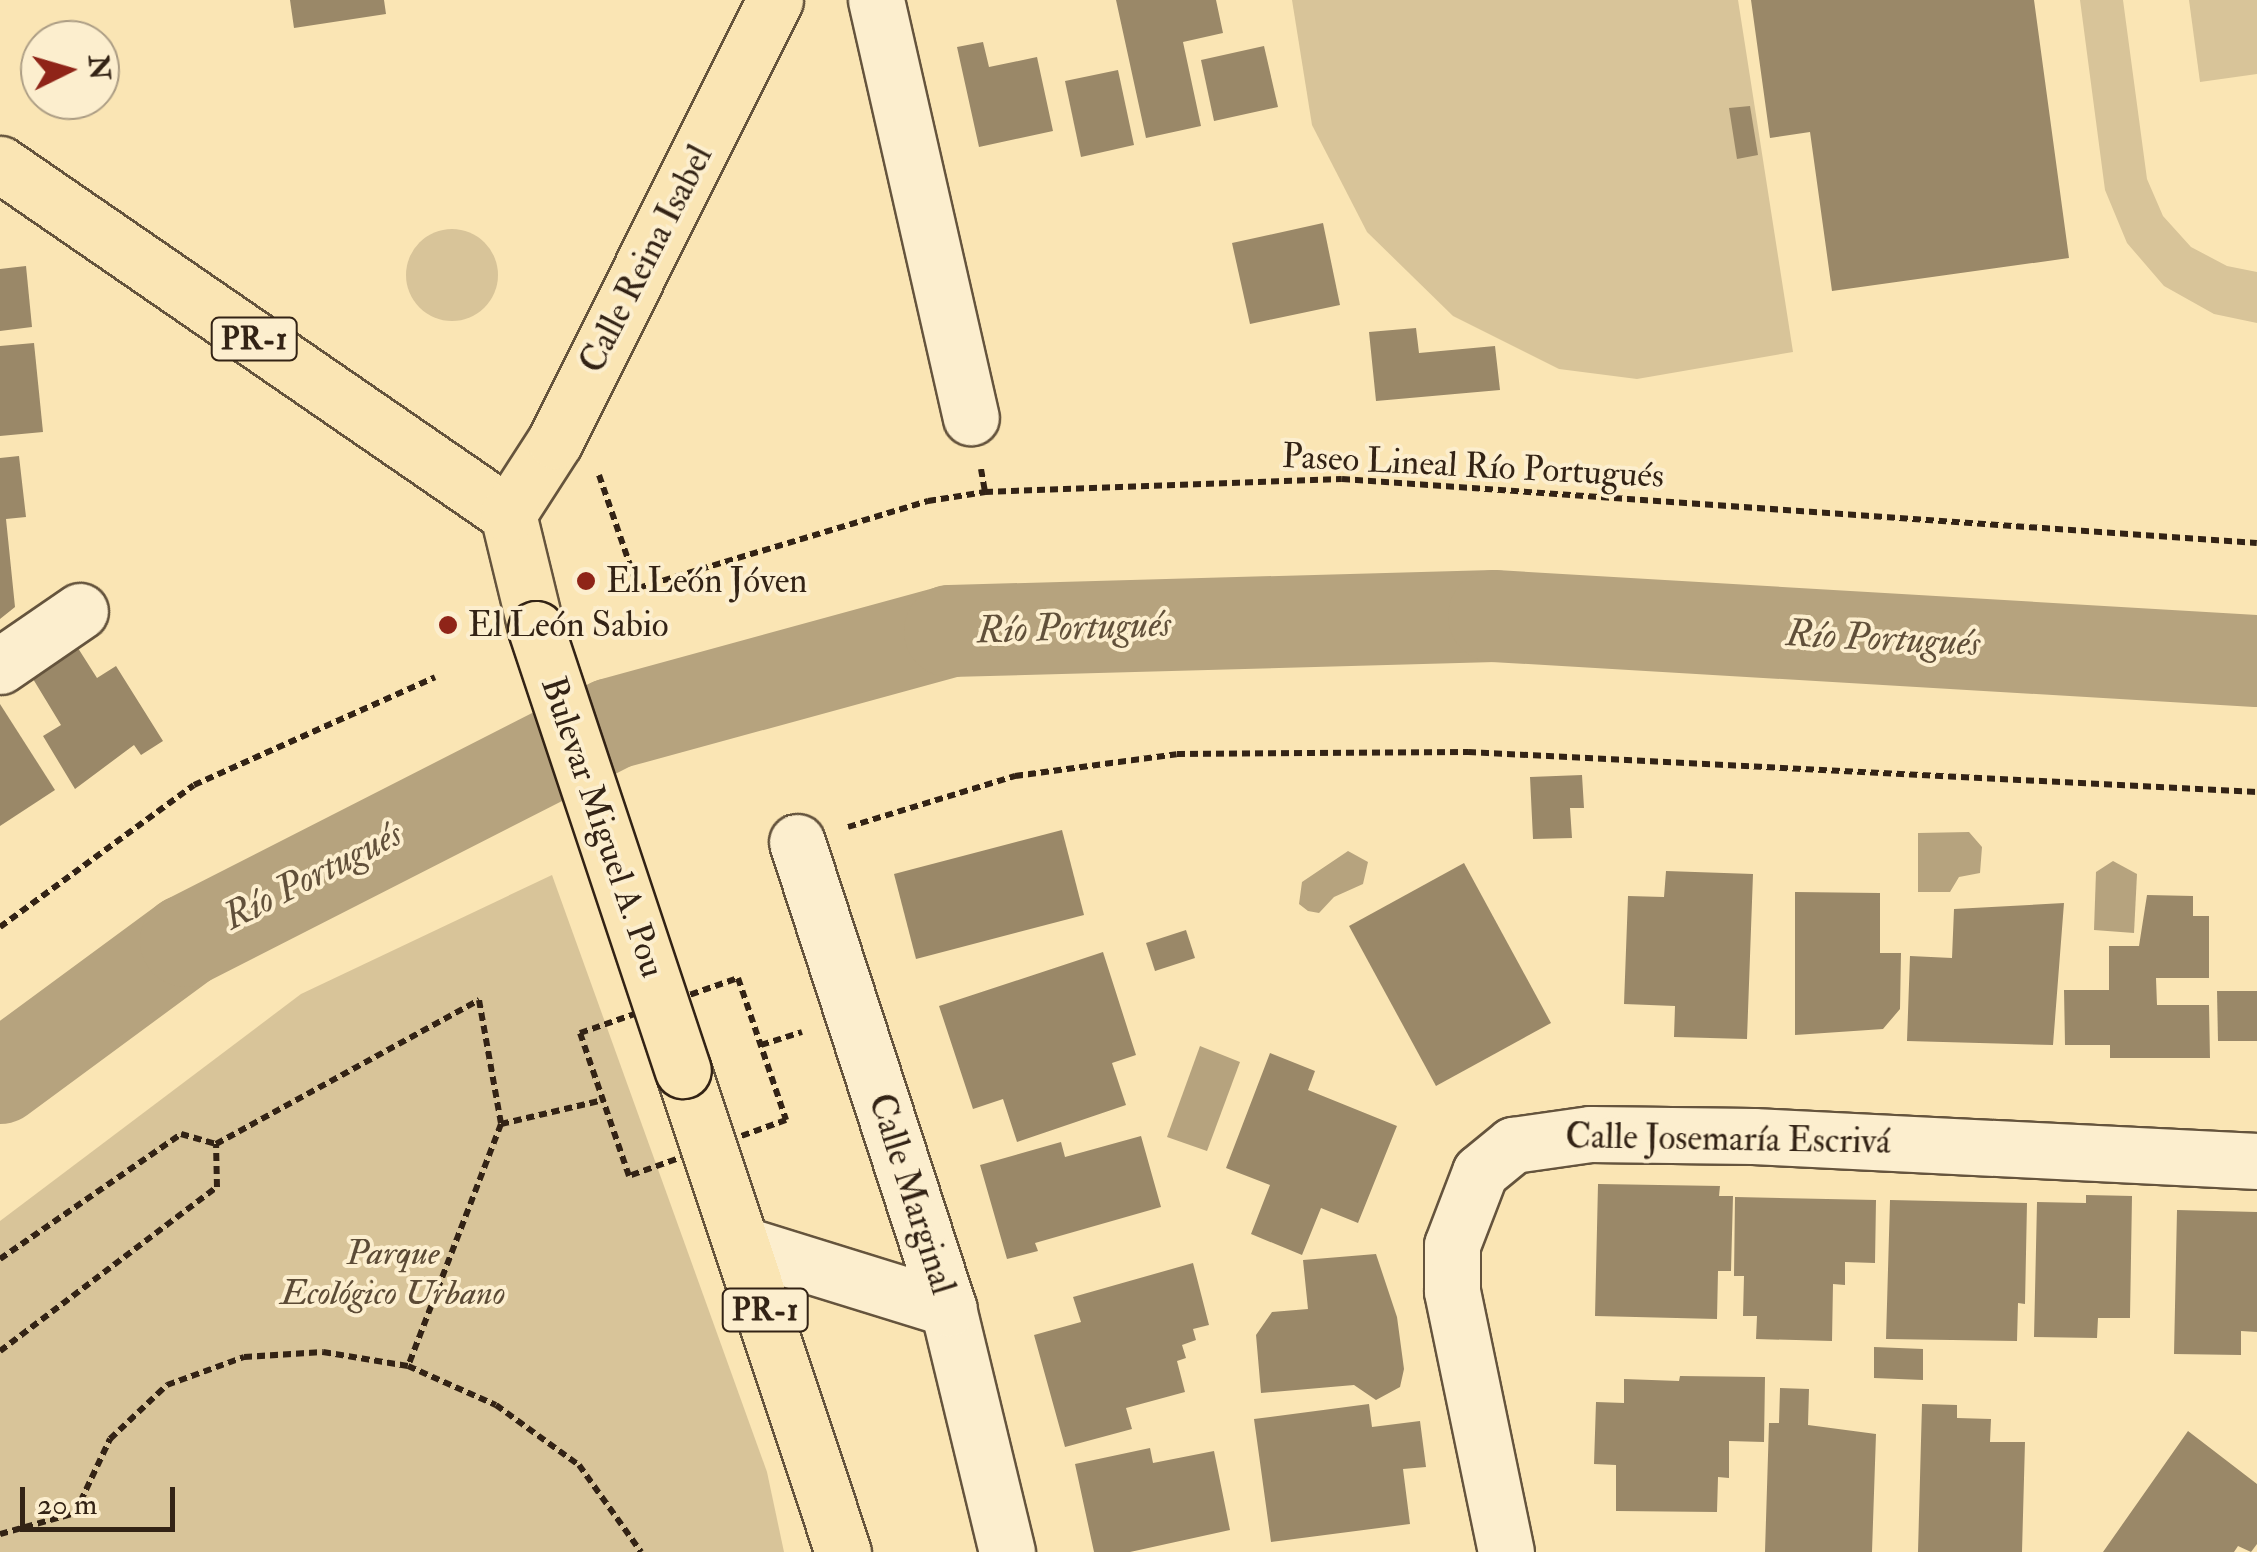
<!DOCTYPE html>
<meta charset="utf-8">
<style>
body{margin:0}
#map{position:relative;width:2257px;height:1552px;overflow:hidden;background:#fae5b4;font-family:"IM FELL Double Pica",serif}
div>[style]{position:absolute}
.green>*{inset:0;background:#d8c499}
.round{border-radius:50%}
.water>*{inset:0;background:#b6a37e}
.river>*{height:92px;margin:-46px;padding:0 46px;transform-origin:46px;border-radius:46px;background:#b6a37e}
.building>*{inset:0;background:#9a8868}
.path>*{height:6px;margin-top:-3px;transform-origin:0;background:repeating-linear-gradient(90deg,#332315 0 8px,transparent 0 13px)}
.roads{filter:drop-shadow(2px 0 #65543d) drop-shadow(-2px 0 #65543d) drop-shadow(0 2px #65543d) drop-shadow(0 -2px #65543d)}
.minor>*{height:55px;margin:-27.5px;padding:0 27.5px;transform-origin:27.5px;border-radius:27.5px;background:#fceece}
.primary>*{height:55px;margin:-27.5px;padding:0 27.5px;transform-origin:27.5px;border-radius:27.5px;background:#fae5b4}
.bridges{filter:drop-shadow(2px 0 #332315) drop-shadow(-2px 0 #332315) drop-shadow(0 2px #332315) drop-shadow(0 -2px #332315)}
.primary-bridge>*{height:55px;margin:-27.5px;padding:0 27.5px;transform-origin:27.5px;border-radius:27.5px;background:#fae5b4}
.dots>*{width:28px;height:28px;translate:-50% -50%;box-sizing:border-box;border:5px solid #fceece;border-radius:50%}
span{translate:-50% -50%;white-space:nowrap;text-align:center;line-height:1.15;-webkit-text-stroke:8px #fceece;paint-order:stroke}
.shield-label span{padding:2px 8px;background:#fceece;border:2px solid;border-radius:8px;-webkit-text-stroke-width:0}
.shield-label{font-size:32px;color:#332315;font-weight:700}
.street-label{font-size:35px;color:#332315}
.poi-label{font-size:35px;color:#332315}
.left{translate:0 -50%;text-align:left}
.park-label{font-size:35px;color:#5c4b36;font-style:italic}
.water-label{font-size:38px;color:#61503a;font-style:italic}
.north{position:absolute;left:20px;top:20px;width:100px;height:100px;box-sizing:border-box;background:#fceece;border:2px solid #ac9d84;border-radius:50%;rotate:85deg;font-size:28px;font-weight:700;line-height:40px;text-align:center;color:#332315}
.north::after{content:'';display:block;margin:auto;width:35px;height:45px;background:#8f2418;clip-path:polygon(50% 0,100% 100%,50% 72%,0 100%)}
.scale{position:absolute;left:20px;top:1487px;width:155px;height:45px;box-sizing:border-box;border:5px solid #332315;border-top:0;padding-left:12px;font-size:30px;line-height:35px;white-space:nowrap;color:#332315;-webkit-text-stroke:8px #fceece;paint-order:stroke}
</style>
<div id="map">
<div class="green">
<div style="clip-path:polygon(1292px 0,1738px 0,1793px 352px,1637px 379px,1559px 369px,1453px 316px,1367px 232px,1312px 125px)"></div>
<div style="clip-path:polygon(2080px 0,2123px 0,2147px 179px,2163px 216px,2191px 247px,2227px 266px,2257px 272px,2257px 323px,2214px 314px,2164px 286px,2127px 243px,2105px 190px)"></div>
<div style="clip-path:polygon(2189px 0,2257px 0,2257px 74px,2200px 82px)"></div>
<div class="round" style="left:406px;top:229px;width:92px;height:92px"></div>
<div style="clip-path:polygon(552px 875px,767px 1472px,784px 1552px,0 1552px,0 1221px,301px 994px)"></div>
</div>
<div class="water">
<div style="clip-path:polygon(1969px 832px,1982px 847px,1980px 873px,1959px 877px,1950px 892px,1918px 892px,1918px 833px)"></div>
<div style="clip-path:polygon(1348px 851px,1368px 862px,1363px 884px,1334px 897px,1319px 913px,1308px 911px,1299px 904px,1302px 882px)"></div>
<div style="clip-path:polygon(2113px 861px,2137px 874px,2134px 933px,2094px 930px,2096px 872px)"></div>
<div style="clip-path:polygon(1200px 1046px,1240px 1062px,1207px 1151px,1167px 1137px)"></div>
</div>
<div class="river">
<div style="left:0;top:1078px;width:231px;rotate:-36.4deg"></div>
<div style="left:186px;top:941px;width:477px;rotate:-27deg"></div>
<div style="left:611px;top:724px;width:352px;rotate:-15.3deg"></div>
<div style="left:950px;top:631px;width:544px;rotate:-1.58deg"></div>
<div style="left:1494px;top:616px;width:764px;rotate:3.38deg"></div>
</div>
<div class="building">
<div style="clip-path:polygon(290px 0,384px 0,386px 14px,294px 28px)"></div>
<div style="clip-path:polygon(1116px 0,1216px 0,1223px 33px,1183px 42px,1201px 126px,1146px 138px)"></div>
<div style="clip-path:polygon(1751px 0,2034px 0,2069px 258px,1832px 291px,1810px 132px,1770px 138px)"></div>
<div style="clip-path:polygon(983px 42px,989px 67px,1037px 57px,1053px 131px,979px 147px,957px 47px)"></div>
<div style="clip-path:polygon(1264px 46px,1278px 107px,1214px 121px,1201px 60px)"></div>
<div style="clip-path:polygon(1118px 70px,1134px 145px,1081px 157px,1065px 81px)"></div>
<div style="clip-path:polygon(1750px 106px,1758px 155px,1737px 159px,1729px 108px)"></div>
<div style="clip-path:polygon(1323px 223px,1340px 305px,1250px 324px,1232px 243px)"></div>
<div style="clip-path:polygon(26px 266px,32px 327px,0 331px,0 269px)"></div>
<div style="clip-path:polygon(1416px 328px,1419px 353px,1495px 346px,1500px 390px,1376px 401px,1369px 332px)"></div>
<div style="clip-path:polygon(34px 343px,43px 432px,0 436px,0 346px)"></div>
<div style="clip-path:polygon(19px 456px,26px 517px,6px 519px,15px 607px,0 619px,0 458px)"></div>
<div style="clip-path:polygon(76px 645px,97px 678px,116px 666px,163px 741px,141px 755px,134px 745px,75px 789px,43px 736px,61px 725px,30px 674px)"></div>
<div style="clip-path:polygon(0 704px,55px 790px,0 826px)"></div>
<div style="clip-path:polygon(1582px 775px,1584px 808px,1570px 808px,1572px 838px,1533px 839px,1530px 777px)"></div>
<div style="clip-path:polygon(1062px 830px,1084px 915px,916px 959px,894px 874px)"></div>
<div style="clip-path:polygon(1464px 863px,1551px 1023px,1436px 1086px,1349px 926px)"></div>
<div style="clip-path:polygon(1666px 871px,1753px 874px,1747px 1039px,1674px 1037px,1675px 1006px,1624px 1004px,1628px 896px,1664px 897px)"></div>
<div style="clip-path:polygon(1795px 892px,1880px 893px,1880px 953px,1901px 953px,1900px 1009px,1883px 1029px,1795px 1035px)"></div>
<div style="clip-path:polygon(2147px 895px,2193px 896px,2193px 916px,2209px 916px,2209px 978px,2156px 978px,2157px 1005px,2209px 1005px,2210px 1058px,2110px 1058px,2110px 1045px,2065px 1045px,2064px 990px,2109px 990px,2109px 946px,2139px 946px)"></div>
<div style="clip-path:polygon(2064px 903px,2053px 1045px,1907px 1041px,1910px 956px,1952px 958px,1954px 909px)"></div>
<div style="clip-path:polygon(1186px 930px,1195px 958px,1155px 971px,1146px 943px)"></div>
<div style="clip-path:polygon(1103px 952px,1136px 1055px,1112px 1063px,1126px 1105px,1017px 1142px,1003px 1099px,973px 1109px,939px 1006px)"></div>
<div style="clip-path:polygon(2217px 991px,2257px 991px,2257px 1041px,2218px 1041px)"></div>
<div style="clip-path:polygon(1270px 1053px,1315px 1071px,1308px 1090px,1397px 1126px,1358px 1223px,1321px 1208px,1302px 1255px,1251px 1234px,1270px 1185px,1226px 1168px)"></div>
<div style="clip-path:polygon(1141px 1136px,1161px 1207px,1035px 1243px,1038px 1251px,1007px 1259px,980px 1165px,1061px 1142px,1065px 1157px)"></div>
<div style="clip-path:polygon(1598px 1184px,1720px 1186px,1719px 1196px,1733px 1196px,1731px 1271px,1718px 1271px,1717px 1319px,1595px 1316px)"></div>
<div style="clip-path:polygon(2086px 1195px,2132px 1196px,2130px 1318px,2098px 1318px,2097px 1338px,2034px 1337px,2037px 1202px,2086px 1203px)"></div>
<div style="clip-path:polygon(1735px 1197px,1876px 1200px,1875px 1263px,1845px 1262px,1845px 1285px,1833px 1284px,1832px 1341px,1756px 1339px,1757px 1316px,1743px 1316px,1744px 1276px,1734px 1276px)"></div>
<div style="clip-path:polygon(1890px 1200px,2027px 1203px,2025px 1304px,2018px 1303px,2017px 1341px,1886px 1339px)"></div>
<div style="clip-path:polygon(2177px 1210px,2257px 1212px,2257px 1332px,2241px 1331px,2241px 1355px,2174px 1354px)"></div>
<div style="clip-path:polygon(1376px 1254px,1397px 1317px,1404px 1369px,1400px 1387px,1376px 1400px,1354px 1385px,1261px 1393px,1256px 1335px,1272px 1312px,1308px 1309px,1303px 1260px)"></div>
<div style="clip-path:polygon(1193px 1263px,1209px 1325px,1193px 1329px,1196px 1340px,1182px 1345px,1186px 1358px,1177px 1361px,1185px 1392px,1126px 1408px,1132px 1429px,1065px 1447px,1034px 1335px,1081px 1322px,1073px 1297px)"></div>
<div style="clip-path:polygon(1874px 1347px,1923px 1349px,1923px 1380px,1874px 1378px)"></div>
<div style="clip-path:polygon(1680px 1376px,1765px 1377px,1764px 1442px,1729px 1441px,1729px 1478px,1718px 1477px,1717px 1512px,1616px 1511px,1616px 1465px,1594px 1464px,1596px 1402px,1624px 1403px,1624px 1379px,1679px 1381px)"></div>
<div style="clip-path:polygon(1780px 1388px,1809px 1389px,1808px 1425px,1876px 1434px,1872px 1552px,1765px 1552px,1769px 1423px,1779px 1423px)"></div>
<div style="clip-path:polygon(1369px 1404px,1372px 1427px,1420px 1421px,1426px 1467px,1403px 1469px,1410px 1524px,1271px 1542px,1254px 1419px)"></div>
<div style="clip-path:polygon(1922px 1404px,1957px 1405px,1957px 1418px,1991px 1419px,1990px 1442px,2025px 1442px,2022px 1552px,1918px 1552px)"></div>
<div style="clip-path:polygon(2188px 1431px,2257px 1484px,2257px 1544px,2251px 1552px,2238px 1546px,2234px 1552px,2103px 1552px)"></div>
<div style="clip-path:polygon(1150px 1448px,1153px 1463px,1214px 1451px,1230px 1530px,1130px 1552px,1094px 1552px,1075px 1464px)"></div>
</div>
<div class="path">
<div style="left:981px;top:469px;width:23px;rotate:80deg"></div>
<div style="left:599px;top:475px;width:120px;rotate:71deg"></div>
<div style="left:638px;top:588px;width:303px;rotate:-16.7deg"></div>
<div style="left:928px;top:501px;width:58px;rotate:-9deg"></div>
<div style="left:985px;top:492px;width:357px;rotate:-2.1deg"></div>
<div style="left:1342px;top:479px;width:917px;rotate:4deg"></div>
<div style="left:848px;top:827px;width:175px;rotate:-17deg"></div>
<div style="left:1015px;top:776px;width:163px;rotate:-7.7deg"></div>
<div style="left:1177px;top:754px;width:291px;rotate:-0.4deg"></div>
<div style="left:1468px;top:752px;width:790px;rotate:2.9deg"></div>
<div style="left:0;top:927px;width:240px;rotate:-36.2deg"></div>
<div style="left:194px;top:785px;width:264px;rotate:-24.1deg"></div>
<div style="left:738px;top:978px;width:150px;rotate:71.3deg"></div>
<div style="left:786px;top:1120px;width:167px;rotate:160.4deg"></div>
<div style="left:629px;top:1176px;width:151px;rotate:-108.9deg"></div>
<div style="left:580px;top:1033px;width:167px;rotate:-19.2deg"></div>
<div style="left:761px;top:1045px;width:43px;rotate:-17.6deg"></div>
<div style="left:501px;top:1124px;width:105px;rotate:-13.2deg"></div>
<div style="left:0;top:1259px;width:220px;rotate:-34.6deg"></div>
<div style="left:181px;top:1134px;width:36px;rotate:16deg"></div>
<div style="left:216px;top:1144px;width:300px;rotate:-28.7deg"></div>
<div style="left:479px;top:1000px;width:126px;rotate:79.9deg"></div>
<div style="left:501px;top:1124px;width:259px;rotate:111deg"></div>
<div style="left:0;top:1351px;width:272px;rotate:-37.1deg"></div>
<div style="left:217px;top:1187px;width:43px;rotate:-91.3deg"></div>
<div style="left:0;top:1534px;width:78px;rotate:-15.6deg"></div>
<div style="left:75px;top:1513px;width:82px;rotate:-64.7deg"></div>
<div style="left:110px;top:1439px;width:79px;rotate:-43.5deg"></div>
<div style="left:167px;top:1385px;width:82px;rotate:-20deg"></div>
<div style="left:244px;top:1357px;width:79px;rotate:-3.6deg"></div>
<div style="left:323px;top:1352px;width:86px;rotate:9.4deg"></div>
<div style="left:408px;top:1366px;width:96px;rotate:23.9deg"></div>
<div style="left:496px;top:1405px;width:102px;rotate:35.9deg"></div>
<div style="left:579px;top:1465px;width:107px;rotate:54.5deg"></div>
</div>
<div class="roads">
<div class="minor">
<div style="left:876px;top:0;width:428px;rotate:77.2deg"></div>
<div style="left:0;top:666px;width:97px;rotate:-34.5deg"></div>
<div style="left:797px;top:842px;width:490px;rotate:72deg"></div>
<div style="left:948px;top:1308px;width:251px;rotate:76.4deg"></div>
<div style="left:744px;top:1245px;width:214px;rotate:17.2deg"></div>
<div style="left:1506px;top:1552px;width:267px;rotate:-101.7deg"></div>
<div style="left:1452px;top:1291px;width:46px;rotate:-90deg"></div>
<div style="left:1452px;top:1245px;width:78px;rotate:-69deg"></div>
<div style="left:1480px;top:1172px;width:43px;rotate:-39.3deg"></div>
<div style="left:1513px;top:1145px;width:78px;rotate:-8.1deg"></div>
<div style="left:1590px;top:1134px;width:163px;rotate:0.7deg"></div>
<div style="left:1753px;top:1136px;width:505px;rotate:2.84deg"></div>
</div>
<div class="primary">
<div style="left:0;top:164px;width:617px;rotate:34.57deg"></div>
<div style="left:508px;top:514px;width:118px;rotate:76.3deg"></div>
<div style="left:508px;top:514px;width:87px;rotate:-57.2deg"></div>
<div style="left:555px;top:441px;width:493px;rotate:-63.5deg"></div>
<div style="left:683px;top:1070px;width:508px;rotate:71.64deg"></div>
</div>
</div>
<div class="bridges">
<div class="primary-bridge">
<div style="left:536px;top:629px;width:465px;rotate:71.6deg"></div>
</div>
</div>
<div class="dots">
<div style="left:586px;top:581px;background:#8f2418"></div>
<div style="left:448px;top:625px;background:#8f2418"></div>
</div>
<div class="shield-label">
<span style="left:254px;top:339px">PR-1</span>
<span style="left:765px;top:1310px">PR-1</span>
</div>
<div class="street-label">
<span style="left:646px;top:259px;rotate:-63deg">Calle Reina Isabel</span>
<span style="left:1473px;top:466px;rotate:3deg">Paseo Lineal Río Portugués</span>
<span style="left:603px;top:827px;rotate:71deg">Bulevar Miguel A. Pou</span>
<span style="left:1728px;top:1139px;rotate:1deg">Calle Josemaría Escrivá</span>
<span style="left:912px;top:1194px;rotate:72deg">Calle Marginal</span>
</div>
<div class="poi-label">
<span class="left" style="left:606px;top:581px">El León Jóven</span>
<span class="left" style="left:468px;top:625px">El León Sabio</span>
</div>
<div class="park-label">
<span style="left:393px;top:1273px">Parque<br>Ecológico Urbano</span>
</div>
<div class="water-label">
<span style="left:1074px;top:628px;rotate:-2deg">Río Portugués</span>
<span style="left:1883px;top:639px;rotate:3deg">Río Portugués</span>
<span style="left:313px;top:876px;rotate:-27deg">Río Portugués</span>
</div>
<div class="north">N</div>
<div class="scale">20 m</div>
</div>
